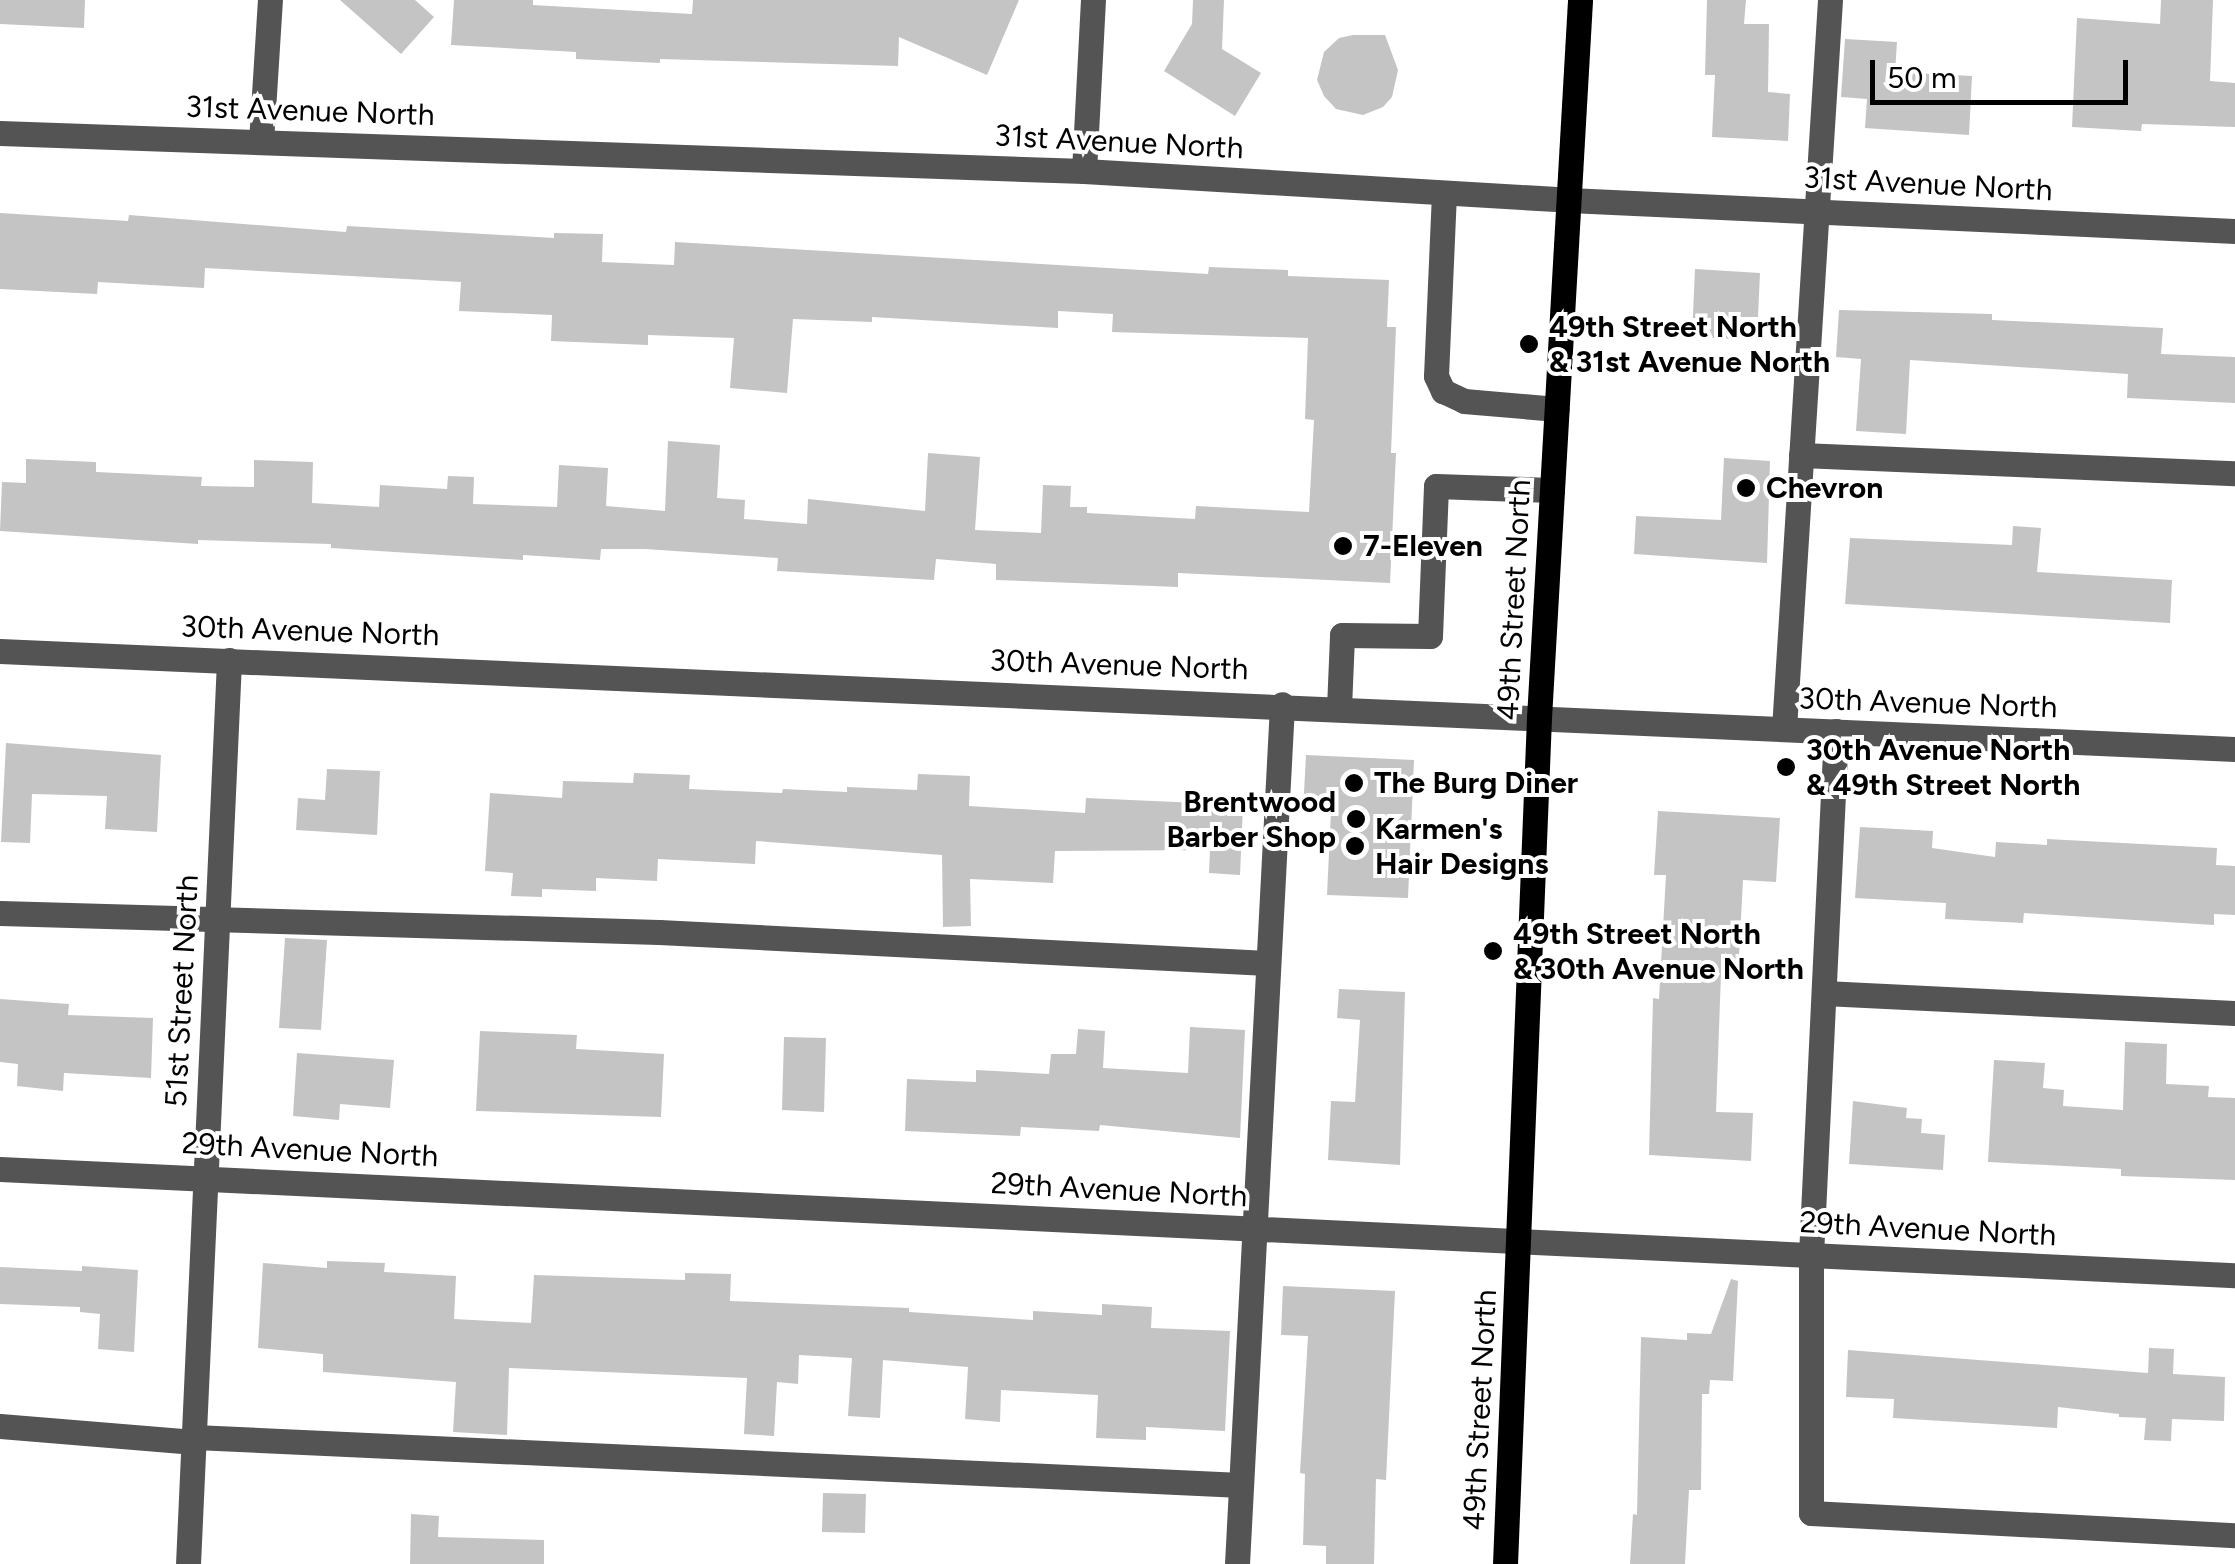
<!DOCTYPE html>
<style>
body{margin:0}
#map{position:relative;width:2235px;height:1564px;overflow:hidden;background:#fff;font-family:Figtree,sans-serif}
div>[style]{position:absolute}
.building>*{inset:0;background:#c4c4c4}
.minor>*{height:25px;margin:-12.5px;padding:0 12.5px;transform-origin:12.5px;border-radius:12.5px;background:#545454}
.major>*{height:25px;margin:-12.5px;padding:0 12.5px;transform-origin:12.5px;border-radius:12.5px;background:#000}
.dots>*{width:28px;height:28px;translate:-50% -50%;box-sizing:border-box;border:5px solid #fff;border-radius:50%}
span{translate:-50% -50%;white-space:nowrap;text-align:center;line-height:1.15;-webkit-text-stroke:8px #fff;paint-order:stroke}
.street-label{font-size:30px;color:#000}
.poi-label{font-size:30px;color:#000;font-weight:700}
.left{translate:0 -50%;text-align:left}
.right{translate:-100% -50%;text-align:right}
.scale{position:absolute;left:1870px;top:60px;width:258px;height:45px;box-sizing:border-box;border:5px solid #000;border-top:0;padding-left:12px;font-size:30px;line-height:35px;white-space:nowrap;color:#000;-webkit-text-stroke:8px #fff;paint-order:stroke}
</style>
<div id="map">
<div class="building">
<div style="clip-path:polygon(0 0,85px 0,84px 28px,0 24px)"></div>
<div style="clip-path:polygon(340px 0,415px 0,434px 17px,401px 54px)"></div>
<div style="clip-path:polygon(454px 0,533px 0,533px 5px,692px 14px,693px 0,1019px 0,987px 75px,899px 37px,898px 66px,660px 59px,660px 63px,576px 59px,576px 52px,451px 45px)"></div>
<div style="clip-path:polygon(1193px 0,1224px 0,1222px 49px,1261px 73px,1235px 116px,1164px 71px,1192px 24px)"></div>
<div style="clip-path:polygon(1707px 0,1746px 0,1744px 24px,1769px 24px,1768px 92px,1790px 94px,1788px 141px,1712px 137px,1715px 75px,1705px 75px)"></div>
<div style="clip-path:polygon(2161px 0,2213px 0,2210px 81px,2235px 83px,2235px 127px,2142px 124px,2141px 131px,2072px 127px,2077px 18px,2160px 24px)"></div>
<div style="clip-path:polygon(1353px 35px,1385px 35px,1398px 70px,1392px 97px,1383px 107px,1363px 115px,1336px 109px,1324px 96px,1317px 80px,1324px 52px,1339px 38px)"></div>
<div style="clip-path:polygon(1845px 39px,1897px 42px,1895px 72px,1972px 76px,1969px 135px,1865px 128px,1867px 99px,1841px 97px)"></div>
<div style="clip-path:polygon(0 213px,128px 221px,129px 215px,346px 232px,347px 226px,554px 238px,554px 233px,603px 234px,602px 262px,674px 265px,675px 242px,1208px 274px,1209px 267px,1288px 270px,1288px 276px,1389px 280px,1387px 327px,1396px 327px,1391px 453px,1396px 453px,1390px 583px,1178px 573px,1178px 587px,996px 580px,996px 564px,936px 559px,934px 580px,777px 571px,778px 558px,645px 549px,601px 549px,600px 560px,523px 555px,523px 560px,331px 548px,331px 544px,198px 540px,198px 544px,0 531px,2px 482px,26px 483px,26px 459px,96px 462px,96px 472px,202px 477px,201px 486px,254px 487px,254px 460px,313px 462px,312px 503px,379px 507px,380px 485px,447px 489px,448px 476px,474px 477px,473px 504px,557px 507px,559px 465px,608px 468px,606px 506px,665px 511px,668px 441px,720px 445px,717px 498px,745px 500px,744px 519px,807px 524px,808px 499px,925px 511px,928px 453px,980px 457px,975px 530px,1041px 533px,1043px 485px,1071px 486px,1070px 507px,1087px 507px,1087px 513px,1195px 519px,1196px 506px,1309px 512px,1314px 420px,1305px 419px,1308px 338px,1112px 332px,1113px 314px,1058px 311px,1058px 328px,872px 317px,872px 322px,793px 319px,787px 393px,730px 388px,734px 338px,648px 335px,648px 345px,551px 341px,552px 315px,459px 311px,461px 282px,205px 268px,204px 288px,98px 282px,97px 294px,0 289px)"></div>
<div style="clip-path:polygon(1695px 269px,1760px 273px,1758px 317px,1736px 317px,1735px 339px,1692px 337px)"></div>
<div style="clip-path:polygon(1839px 310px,1992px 314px,1992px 320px,2163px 328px,2161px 354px,2235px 357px,2235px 403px,2127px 398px,2128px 374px,1910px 360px,1906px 434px,1856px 431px,1861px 359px,1836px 357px)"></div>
<div style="clip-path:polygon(1724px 458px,1770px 461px,1767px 563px,1634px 554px,1636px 516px,1721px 520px)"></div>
<div style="clip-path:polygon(2013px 526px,2041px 528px,2037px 572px,2172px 580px,2170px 623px,1845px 604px,1850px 538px,2012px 545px)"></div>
<div style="clip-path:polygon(6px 743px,161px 755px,157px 832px,105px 829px,107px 796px,32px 794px,30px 843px,1px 842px)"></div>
<div style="clip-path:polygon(1306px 755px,1414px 760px,1408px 898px,1327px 895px,1331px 811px,1303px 811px)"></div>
<div style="clip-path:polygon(327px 769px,380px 771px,377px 835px,296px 830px,298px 798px,325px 800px)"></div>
<div style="clip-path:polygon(634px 773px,690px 775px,689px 789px,782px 793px,783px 789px,847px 792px,847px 787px,917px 790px,918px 774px,970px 776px,969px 806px,1085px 813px,1086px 798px,1243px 805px,1240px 875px,1209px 873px,1210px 850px,1055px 851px,1053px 883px,970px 879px,971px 926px,943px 927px,942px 855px,756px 841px,755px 864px,658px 859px,657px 881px,596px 878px,596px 891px,542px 889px,542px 897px,511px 896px,513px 873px,485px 871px,490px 793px,562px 798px,563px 781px,633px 783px)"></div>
<div style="clip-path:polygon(1658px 811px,1780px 818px,1776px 882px,1743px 880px,1738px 975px,1721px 974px,1716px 1112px,1753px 1113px,1751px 1161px,1649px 1155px,1653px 998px,1659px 999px,1666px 875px,1654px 875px)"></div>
<div style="clip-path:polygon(1860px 827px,1933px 831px,1932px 848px,1995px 857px,1996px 842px,2047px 845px,2047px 839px,2217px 848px,2216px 865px,2235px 866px,2235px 915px,2214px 914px,2214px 925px,2024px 913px,2023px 923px,1945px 919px,1946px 903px,1855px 898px)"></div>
<div style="clip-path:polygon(285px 938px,327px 940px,321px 1030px,279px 1028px)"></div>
<div style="clip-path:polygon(1339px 989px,1405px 992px,1400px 1165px,1328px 1160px,1331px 1101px,1355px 1102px,1360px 1020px,1337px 1018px)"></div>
<div style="clip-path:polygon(0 999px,69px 1004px,68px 1015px,153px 1018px,151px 1078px,64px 1073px,63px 1091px,17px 1086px,18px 1064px,0 1062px)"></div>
<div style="clip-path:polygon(1190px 1027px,1245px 1030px,1240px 1138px,1100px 1125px,1099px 1131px,1021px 1127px,1020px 1136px,905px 1131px,907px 1079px,976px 1082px,976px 1070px,1049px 1074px,1051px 1054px,1076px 1054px,1078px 1029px,1105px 1031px,1103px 1068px,1188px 1073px)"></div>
<div style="clip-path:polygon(480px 1031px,577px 1035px,576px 1049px,664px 1054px,661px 1117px,476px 1111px)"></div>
<div style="clip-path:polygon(784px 1037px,826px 1038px,824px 1112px,782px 1110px)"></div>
<div style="clip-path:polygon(2125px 1042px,2167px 1044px,2166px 1084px,2209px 1086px,2208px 1097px,2235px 1098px,2235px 1180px,2121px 1176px,2121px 1169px,1988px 1162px,1994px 1060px,2045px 1063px,2043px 1088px,2064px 1090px,2063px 1106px,2123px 1110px)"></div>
<div style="clip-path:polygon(297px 1053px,394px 1060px,390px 1108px,340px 1104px,339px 1120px,293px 1116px)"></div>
<div style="clip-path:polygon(1853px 1101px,1907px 1108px,1906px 1118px,1922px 1119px,1921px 1133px,1945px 1135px,1943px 1170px,1849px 1164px)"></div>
<div style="clip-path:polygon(327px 1261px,385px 1263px,384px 1272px,456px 1276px,454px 1319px,531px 1323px,534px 1275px,685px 1280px,685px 1273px,731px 1274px,730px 1301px,909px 1308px,909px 1312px,1033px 1320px,1033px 1311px,1102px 1315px,1102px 1304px,1152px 1307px,1151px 1328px,1230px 1331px,1225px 1431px,1146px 1427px,1146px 1440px,1096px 1438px,1098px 1395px,1001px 1390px,1000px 1422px,965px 1419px,968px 1367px,883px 1360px,880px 1418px,848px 1416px,852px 1358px,799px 1355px,798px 1384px,777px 1382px,774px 1436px,744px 1434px,747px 1378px,509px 1368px,507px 1435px,453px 1432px,456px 1382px,323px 1372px,323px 1354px,258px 1348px,263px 1263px,327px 1268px)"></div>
<div style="clip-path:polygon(82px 1266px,138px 1270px,134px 1352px,98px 1349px,100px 1314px,80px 1312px,80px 1307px,0 1304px,0 1267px,82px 1271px)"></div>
<div style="clip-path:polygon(1731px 1279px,1738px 1281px,1733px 1381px,1710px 1380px,1709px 1394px,1702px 1394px,1701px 1490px,1689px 1490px,1685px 1564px,1630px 1564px,1633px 1514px,1637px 1515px,1641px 1337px,1687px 1340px,1687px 1333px,1711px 1334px)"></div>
<div style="clip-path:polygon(1283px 1286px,1395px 1291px,1386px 1480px,1376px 1479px,1374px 1564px,1326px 1564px,1326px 1546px,1303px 1545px,1305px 1474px,1300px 1473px,1308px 1336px,1281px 1335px)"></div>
<div style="clip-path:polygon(2149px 1348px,2174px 1349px,2173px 1374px,2225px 1377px,2224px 1421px,2172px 1419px,2171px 1441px,2144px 1440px,2146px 1418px,2119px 1417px,2119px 1414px,2058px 1407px,2057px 1428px,1893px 1418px,1894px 1399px,1846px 1397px,1848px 1350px,2148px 1373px)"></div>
<div style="clip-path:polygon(823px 1493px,866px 1494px,865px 1533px,822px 1532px)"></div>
<div style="clip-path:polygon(411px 1514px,439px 1516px,438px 1537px,544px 1540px,544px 1564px,410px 1564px)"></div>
</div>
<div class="minor">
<div style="left:0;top:133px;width:1085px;rotate:2.01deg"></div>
<div style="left:1084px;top:171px;width:486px;rotate:3.4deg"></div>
<div style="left:1569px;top:200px;width:667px;rotate:2.66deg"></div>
<div style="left:261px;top:142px;width:142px;rotate:-86.4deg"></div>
<div style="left:1084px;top:171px;width:171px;rotate:-87deg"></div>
<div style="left:1444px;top:193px;width:183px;rotate:92.5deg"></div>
<div style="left:1436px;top:376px;width:17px;rotate:65deg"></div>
<div style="left:1443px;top:391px;width:23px;rotate:25deg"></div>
<div style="left:1464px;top:401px;width:93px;rotate:4.9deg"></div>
<div style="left:1801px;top:455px;width:434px;rotate:2.4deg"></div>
<div style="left:0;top:651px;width:2237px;rotate:2.51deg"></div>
<div style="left:1339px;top:708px;width:73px;rotate:-87.6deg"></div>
<div style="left:1342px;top:635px;width:88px;rotate:0.7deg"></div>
<div style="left:1430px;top:636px;width:150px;rotate:-87.7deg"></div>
<div style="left:1436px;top:486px;width:116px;rotate:2deg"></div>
<div style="left:1784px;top:729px;width:730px;rotate:-86.39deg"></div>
<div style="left:1836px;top:731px;width:526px;rotate:92.73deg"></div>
<div style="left:1811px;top:1256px;width:257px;rotate:90deg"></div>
<div style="left:1811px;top:1513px;width:425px;rotate:3deg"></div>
<div style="left:0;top:913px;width:659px;rotate:1.65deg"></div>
<div style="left:659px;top:932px;width:609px;rotate:2.92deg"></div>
<div style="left:1824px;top:993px;width:411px;rotate:2.8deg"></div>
<div style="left:0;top:1169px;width:2238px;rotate:2.72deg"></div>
<div style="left:0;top:1426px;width:195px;rotate:4.7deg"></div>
<div style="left:194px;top:1437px;width:1048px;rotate:2.62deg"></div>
<div style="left:188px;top:1564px;width:905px;rotate:-87.4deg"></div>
<div style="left:1237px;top:1564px;width:861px;rotate:-87deg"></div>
</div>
<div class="major">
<div style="left:1505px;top:1564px;width:847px;rotate:-87.7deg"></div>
<div style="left:1539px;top:718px;width:719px;rotate:-86.73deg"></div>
</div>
<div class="dots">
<div style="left:1529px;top:344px;background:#000"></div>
<div style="left:1746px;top:488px;background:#000"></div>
<div style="left:1343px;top:546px;background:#000"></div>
<div style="left:1786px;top:767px;background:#000"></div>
<div style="left:1354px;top:783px;background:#000"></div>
<div style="left:1356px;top:819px;background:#000"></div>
<div style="left:1355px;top:846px;background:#000"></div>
<div style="left:1493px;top:951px;background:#000"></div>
</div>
<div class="street-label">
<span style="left:310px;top:111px;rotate:2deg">31st Avenue North</span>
<span style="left:1119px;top:142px;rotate:3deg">31st Avenue North</span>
<span style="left:1928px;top:184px;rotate:3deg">31st Avenue North</span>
<span style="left:1514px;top:600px;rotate:-87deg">49th Street North</span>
<span style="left:310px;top:631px;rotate:2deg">30th Avenue North</span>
<span style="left:1119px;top:665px;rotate:2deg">30th Avenue North</span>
<span style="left:1928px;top:703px;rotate:2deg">30th Avenue North</span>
<span style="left:182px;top:991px;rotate:-87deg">51st Street North</span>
<span style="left:310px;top:1150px;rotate:3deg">29th Avenue North</span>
<span style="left:1119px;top:1190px;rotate:3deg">29th Avenue North</span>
<span style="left:1928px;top:1229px;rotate:3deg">29th Avenue North</span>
<span style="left:1480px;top:1410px;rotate:-87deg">49th Street North</span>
</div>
<div class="poi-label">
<span class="left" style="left:1549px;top:344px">49th Street North<br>&amp; 31st Avenue North</span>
<span class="left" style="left:1766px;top:488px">Chevron</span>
<span class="left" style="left:1363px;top:546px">7-Eleven</span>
<span class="left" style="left:1806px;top:767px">30th Avenue North<br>&amp; 49th Street North</span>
<span class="left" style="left:1374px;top:783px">The Burg Diner</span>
<span class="right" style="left:1336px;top:819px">Brentwood<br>Barber Shop</span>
<span class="left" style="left:1375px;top:846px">Karmen's<br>Hair Designs</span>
<span class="left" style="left:1513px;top:951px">49th Street North<br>&amp; 30th Avenue North</span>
</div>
<div class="scale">50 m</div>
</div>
